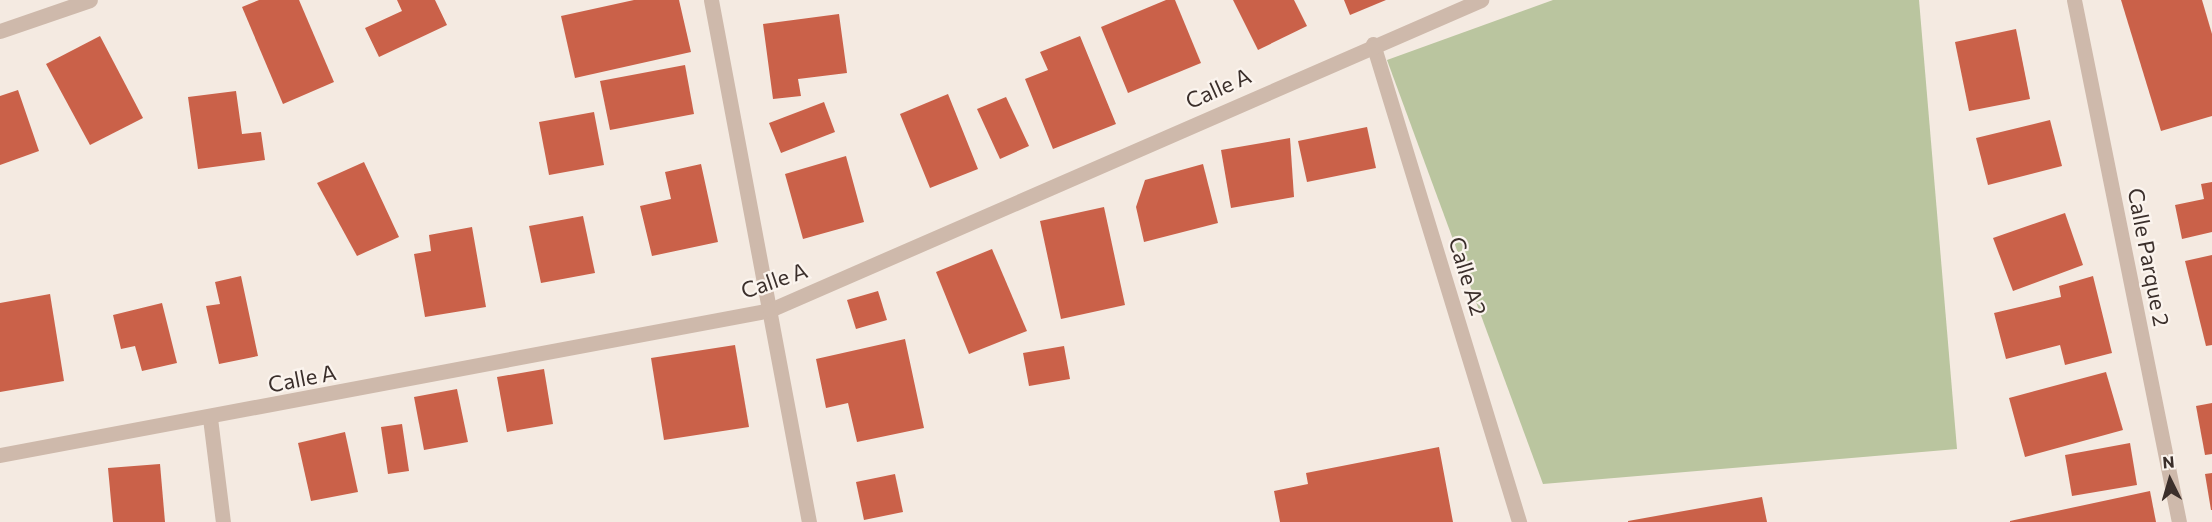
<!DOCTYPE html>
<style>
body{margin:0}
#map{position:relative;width:2212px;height:522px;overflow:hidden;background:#f4eae1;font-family:Commissioner,sans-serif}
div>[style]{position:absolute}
.green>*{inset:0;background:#bac59f}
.building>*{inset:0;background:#ca6149}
.minor>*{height:15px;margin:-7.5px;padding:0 7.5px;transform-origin:7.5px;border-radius:7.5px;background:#ceb9ab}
span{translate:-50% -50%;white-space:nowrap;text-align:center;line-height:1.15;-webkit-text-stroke:4.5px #fbf4ee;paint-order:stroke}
.street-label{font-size:22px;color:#3b2f2b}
.north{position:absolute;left:2140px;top:450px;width:60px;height:60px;-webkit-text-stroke:4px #fbf4ee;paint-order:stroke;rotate:355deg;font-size:16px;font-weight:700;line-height:24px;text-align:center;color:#3b2f2b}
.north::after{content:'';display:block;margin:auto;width:21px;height:27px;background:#3b2f2b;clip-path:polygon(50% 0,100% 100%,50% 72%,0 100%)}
</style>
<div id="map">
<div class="green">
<div style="clip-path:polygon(1553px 0,1919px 0,1957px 449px,1543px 484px,1387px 60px)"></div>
</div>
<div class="building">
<div style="clip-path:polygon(259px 0,299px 0,334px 82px,283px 104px,242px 7px)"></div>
<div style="clip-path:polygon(397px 0,435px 0,447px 25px,379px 57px,365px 28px,402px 11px)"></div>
<div style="clip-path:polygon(634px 0,679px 0,691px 52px,575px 78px,561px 16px)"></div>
<div style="clip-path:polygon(1166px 0,1175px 0,1201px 63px,1128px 93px,1101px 27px)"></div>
<div style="clip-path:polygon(1233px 0,1294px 0,1307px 26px,1258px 50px)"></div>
<div style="clip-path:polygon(1344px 0,1386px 0,1350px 15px)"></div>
<div style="clip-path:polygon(2121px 0,2202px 0,2212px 34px,2212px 116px,2161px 131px)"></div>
<div style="clip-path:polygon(839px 14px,847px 73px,798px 79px,801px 96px,773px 99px,763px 24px)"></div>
<div style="clip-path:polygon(2016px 29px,2030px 99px,1969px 111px,1955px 42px)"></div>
<div style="clip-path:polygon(100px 36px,143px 118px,90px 145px,46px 64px)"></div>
<div style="clip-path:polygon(1080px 36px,1116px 124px,1053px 149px,1025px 79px,1048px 70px,1040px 52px)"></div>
<div style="clip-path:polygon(685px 65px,694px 114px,610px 130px,600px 81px)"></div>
<div style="clip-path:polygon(18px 90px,39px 151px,0 165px,0 96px)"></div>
<div style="clip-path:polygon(236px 91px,242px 134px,261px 132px,265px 160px,198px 169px,188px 97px)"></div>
<div style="clip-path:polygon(948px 94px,978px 169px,930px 188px,900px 114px)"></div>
<div style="clip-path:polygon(1006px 97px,1029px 146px,1000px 159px,977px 109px)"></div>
<div style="clip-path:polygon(824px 102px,835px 132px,781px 153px,769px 123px)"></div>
<div style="clip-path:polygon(594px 112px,604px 165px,549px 175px,539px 122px)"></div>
<div style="clip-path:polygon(2050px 120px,2062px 166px,1988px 185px,1976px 138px)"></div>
<div style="clip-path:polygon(1367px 127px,1376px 168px,1307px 182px,1298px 141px)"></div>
<div style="clip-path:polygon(1290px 138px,1294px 197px,1231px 208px,1221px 150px)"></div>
<div style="clip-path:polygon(846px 156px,864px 222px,803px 239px,785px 174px)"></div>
<div style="clip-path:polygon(364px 162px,399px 237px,357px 256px,317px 183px)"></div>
<div style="clip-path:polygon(701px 164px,718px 242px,652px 256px,640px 206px,671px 199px,665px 172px)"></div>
<div style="clip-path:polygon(1203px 164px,1218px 223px,1144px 242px,1136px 207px,1145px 180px)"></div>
<div style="clip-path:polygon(2212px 182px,2212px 232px,2182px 239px,2175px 205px,2204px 199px,2201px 184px)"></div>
<div style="clip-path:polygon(1104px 207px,1125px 305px,1061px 319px,1040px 221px)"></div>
<div style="clip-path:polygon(2065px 213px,2083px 265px,2013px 291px,1993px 238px)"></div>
<div style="clip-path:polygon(583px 216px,595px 273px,541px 283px,529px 226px)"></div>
<div style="clip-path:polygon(472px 227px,486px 307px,425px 317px,414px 254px,431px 251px,429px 235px)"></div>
<div style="clip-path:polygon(992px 249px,1027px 331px,969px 354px,936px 272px)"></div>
<div style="clip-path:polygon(2212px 255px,2212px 345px,2206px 346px,2185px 261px)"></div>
<div style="clip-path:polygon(241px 276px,258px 356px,219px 364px,206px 306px,220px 304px,215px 282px)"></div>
<div style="clip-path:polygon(2093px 276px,2112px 353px,2065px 365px,2060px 345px,2006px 359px,1994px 313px,2061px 297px,2059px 286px)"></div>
<div style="clip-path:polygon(878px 291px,887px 320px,856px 329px,847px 300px)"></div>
<div style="clip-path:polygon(50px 294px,64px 381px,0 392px,0 303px)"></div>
<div style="clip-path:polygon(162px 303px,177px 363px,142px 371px,135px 346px,121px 349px,113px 315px)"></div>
<div style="clip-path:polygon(905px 339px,924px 428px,857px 442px,848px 403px,826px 408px,816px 359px)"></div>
<div style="clip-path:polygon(735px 345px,749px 427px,664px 440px,651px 358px)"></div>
<div style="clip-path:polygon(1064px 346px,1070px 379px,1029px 386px,1023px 353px)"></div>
<div style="clip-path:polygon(544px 369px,553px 424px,507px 432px,497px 377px)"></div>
<div style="clip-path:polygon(2106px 372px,2123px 430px,2025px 457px,2009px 398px)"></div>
<div style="clip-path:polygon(457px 389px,468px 442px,424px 450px,414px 397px)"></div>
<div style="clip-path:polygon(2212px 403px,2212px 454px,2205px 455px,2196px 406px)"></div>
<div style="clip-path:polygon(402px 424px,409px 471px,388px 474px,381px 427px)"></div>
<div style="clip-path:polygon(345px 432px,358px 492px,311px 501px,298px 443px)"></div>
<div style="clip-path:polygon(2130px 443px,2137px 485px,2072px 496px,2065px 455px)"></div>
<div style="clip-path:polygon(1439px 447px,1453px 522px,1280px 522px,1274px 491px,1308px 484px,1306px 473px)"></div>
<div style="clip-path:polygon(160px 464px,165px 522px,113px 522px,108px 468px)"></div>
<div style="clip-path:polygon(2212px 473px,2212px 510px,2211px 510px,2205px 474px)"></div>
<div style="clip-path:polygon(895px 474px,903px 512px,864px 520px,856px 482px)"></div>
<div style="clip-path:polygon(2150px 491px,2156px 522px,2010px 522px,2010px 521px)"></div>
<div style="clip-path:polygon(1762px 497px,1767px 522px,1628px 522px,1628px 521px)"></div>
</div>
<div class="minor">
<div style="left:711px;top:0;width:531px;rotate:79.37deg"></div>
<div style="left:2074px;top:0;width:532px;rotate:78.63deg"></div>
<div style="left:0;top:31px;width:95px;rotate:-19deg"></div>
<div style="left:1373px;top:44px;width:500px;rotate:73deg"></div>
<div style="left:210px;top:418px;width:105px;rotate:82.9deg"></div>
<div style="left:0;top:455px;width:784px;rotate:-10.66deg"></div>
<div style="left:770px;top:310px;width:776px;rotate:-23.56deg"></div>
</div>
<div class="street-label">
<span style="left:1218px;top:88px;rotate:-24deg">Calle A</span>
<span style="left:2149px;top:257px;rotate:79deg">Calle Parque 2</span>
<span style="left:1468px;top:276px;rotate:73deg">Calle A2</span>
<span style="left:774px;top:280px;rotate:-19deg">Calle A</span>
<span style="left:302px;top:378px;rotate:-11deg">Calle A</span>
</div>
<div class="north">N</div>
</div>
